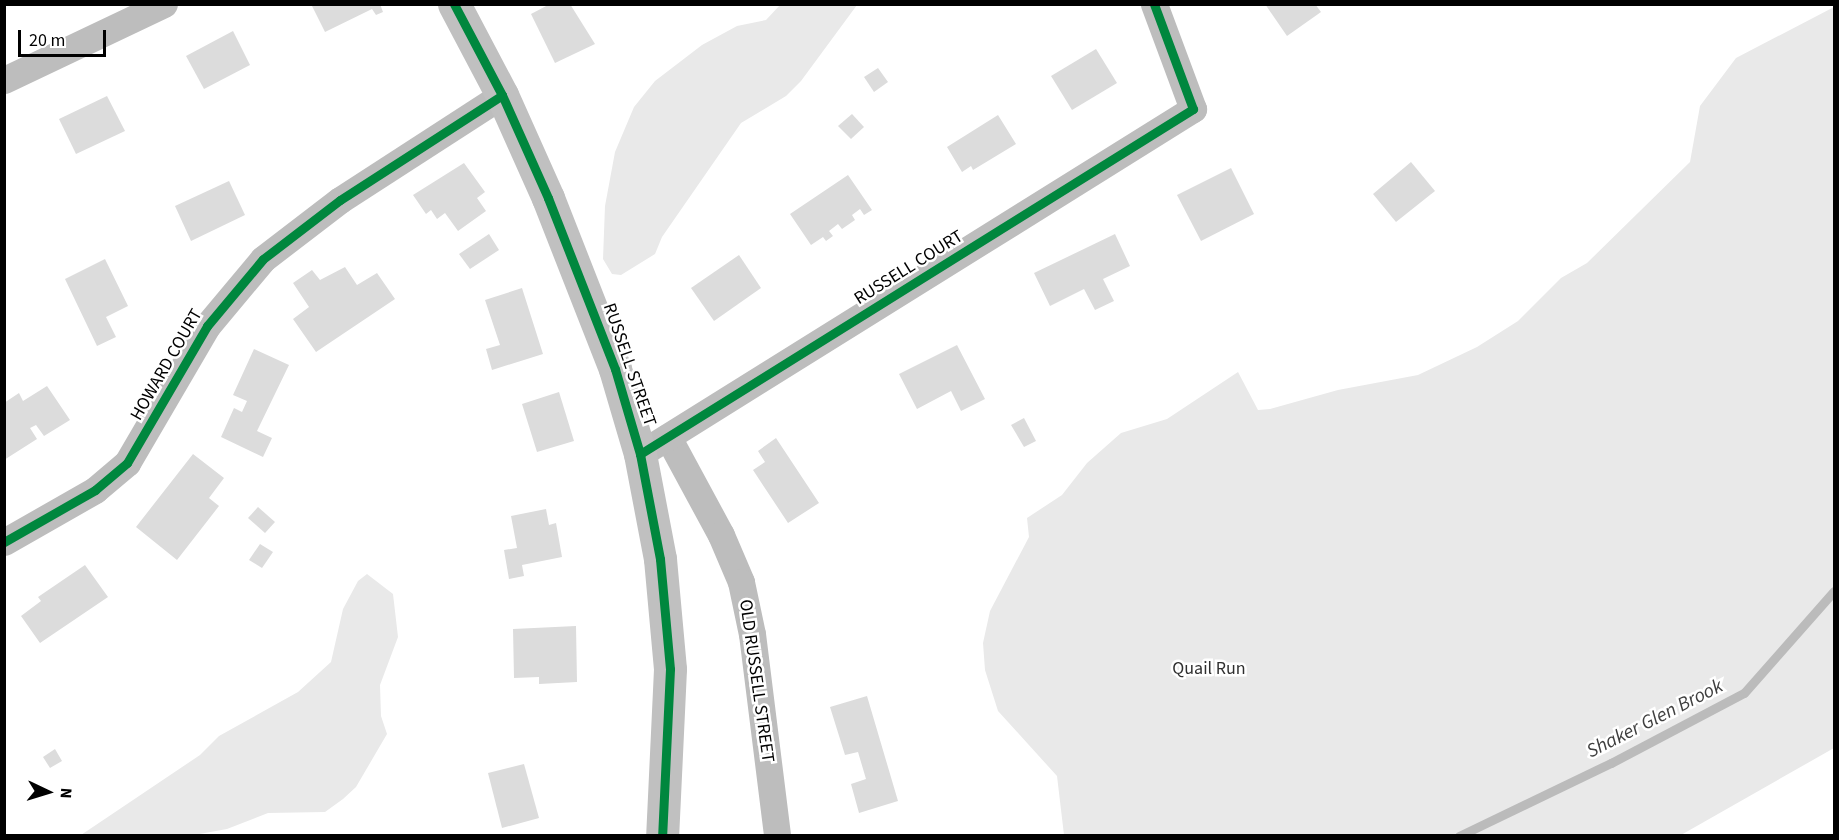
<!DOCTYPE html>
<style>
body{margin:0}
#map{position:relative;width:1839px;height:840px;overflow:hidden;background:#fff;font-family:"Source Sans 3",sans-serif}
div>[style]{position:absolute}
.green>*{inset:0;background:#e9e9e9}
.stream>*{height:9px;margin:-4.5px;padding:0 4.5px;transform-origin:4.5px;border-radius:4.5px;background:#bbb}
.building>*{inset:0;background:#dcdcdc}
.street>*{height:27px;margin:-13.5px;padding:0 13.5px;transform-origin:13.5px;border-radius:13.5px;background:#bdbdbd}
.secondary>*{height:33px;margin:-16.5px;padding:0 16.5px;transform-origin:16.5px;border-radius:16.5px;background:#c0c0c0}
.cycleway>*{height:9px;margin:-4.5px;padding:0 4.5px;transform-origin:4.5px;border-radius:4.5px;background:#00873e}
span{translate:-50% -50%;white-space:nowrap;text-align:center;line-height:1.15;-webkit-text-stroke:5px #fff;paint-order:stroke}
.street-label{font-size:18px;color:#000}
.park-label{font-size:18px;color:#2e2e2e}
.water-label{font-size:20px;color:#3f3f3f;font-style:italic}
.frame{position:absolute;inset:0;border:6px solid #000;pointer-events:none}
.north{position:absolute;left:18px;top:762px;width:60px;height:60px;-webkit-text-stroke:4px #fff;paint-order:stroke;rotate:94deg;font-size:16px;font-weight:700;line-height:24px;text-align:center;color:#000}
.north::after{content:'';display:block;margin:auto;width:21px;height:27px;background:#000;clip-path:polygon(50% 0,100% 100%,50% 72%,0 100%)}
.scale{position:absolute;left:18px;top:30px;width:88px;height:27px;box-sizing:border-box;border:3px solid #000;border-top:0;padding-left:8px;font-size:18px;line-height:21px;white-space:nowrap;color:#000;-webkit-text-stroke:4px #fff;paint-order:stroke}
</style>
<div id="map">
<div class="green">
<div style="clip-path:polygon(780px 5px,857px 5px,801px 81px,786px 96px,741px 123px,662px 237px,655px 254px,621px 275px,612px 274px,603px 259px,605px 206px,615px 152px,634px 107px,655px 81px,702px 45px,737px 26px,766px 20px)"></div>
<div style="clip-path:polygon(1834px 7px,1834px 748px,1681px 835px,1064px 835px,1057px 776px,998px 711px,985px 670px,983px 643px,990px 611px,1029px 537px,1027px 518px,1062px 495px,1087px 463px,1121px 433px,1167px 419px,1238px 372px,1258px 410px,1270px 409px,1338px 390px,1418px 375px,1477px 347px,1518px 321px,1561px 278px,1587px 263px,1690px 162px,1700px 106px,1736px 58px)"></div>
<div style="clip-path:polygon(367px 574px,393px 594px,398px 637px,380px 685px,381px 716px,387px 734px,356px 787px,343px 799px,325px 812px,268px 813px,227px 829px,194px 835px,81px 835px,200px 755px,219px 736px,298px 692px,331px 662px,343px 609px,358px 581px)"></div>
</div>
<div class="stream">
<div style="left:1459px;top:836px;width:169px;rotate:-25.7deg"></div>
<div style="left:1611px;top:763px;width:150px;rotate:-27.8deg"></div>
<div style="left:1744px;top:693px;width:136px;rotate:-48.6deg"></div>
</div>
<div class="building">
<div style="clip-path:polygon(311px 4px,380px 4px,383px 12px,376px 15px,372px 9px,325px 32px)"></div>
<div style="clip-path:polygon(550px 4px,570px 4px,595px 44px,555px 63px,531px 14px)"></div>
<div style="clip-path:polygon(1265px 4px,1315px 4px,1321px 12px,1287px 36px)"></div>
<div style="clip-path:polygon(233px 31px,250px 65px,204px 89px,186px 56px)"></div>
<div style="clip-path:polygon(1096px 49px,1117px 83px,1072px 110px,1051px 76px)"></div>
<div style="clip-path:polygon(878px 68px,888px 82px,874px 92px,864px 77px)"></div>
<div style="clip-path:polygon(107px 96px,125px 131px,76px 154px,59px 119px)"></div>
<div style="clip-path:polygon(852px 114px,864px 127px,851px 139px,838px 126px)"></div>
<div style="clip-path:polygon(998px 115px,1016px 144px,973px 170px,971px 166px,962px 172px,947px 147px)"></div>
<div style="clip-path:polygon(1411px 162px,1435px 191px,1396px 222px,1373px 194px)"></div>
<div style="clip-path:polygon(464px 163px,485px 192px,477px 198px,486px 211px,458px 231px,445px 213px,437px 219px,431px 210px,426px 214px,413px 195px)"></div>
<div style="clip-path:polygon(1231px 168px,1254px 214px,1201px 241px,1177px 195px)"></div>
<div style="clip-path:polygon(848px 175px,872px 210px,864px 215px,860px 209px,852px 215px,855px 220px,842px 229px,838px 224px,829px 231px,833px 236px,826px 241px,823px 237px,811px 245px,790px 214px)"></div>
<div style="clip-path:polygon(229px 181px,245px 215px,191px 241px,175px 206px)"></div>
<div style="clip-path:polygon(489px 234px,499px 250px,470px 269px,459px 254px)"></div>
<div style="clip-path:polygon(1115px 234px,1130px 266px,1103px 279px,1114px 301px,1095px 310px,1084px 289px,1050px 306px,1034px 273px)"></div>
<div style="clip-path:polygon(739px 255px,761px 288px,714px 321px,691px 288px)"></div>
<div style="clip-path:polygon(105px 259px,128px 306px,106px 317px,116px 337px,97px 346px,65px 279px)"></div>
<div style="clip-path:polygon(345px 267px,357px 285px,377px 273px,395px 299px,316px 352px,293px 319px,309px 307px,293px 283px,312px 270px,320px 280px)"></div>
<div style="clip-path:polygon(522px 288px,543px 354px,492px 370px,486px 349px,500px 345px,485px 300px)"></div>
<div style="clip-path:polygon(957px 345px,985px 399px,961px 411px,951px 391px,917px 409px,899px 374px)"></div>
<div style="clip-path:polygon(254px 349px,289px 365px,257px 431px,272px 438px,263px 457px,221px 437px,234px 408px,242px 412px,247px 401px,233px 395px)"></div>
<div style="clip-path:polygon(47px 386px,70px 420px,44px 436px,36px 425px,30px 428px,37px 439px,4px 460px,4px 403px,19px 393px,23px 401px)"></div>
<div style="clip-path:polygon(559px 392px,574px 441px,537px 452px,522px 404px)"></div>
<div style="clip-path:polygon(1024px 418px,1036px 441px,1024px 447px,1011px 425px)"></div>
<div style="clip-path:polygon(776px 438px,819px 503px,788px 523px,753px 470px,765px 462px,758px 451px)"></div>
<div style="clip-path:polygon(193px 454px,224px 478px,209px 498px,219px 506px,177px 560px,136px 527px)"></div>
<div style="clip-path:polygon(258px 507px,275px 522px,265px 533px,248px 518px)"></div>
<div style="clip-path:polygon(546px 509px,549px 525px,556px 523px,562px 557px,522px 565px,524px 576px,509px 579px,504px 550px,517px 548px,511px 516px)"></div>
<div style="clip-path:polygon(260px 544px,273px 552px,262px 568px,249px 560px)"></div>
<div style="clip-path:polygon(85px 565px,108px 597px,40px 643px,21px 616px,41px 601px,38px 597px)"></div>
<div style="clip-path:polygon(576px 626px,577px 682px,539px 684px,539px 677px,514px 678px,513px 629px)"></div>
<div style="clip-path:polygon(867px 696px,898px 801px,859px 813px,851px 784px,866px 779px,858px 752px,845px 755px,830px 707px)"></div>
<div style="clip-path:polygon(55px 749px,62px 761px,50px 768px,43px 757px)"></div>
<div style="clip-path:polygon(524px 764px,539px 818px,502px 828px,488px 773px)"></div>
</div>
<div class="street">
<div style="left:4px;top:80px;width:177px;rotate:-25.4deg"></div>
<div style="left:668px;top:437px;width:111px;rotate:61.6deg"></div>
<div style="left:721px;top:535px;width:51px;rotate:66.9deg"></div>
<div style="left:741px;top:582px;width:53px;rotate:78.1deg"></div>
<div style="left:752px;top:634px;width:204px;rotate:82.9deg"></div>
<div style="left:640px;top:454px;width:652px;rotate:-31.96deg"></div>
<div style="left:1193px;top:109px;width:112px;rotate:-110.4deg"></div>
<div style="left:4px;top:542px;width:105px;rotate:-29.7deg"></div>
<div style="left:95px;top:490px;width:42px;rotate:-40.2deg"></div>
<div style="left:127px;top:463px;width:159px;rotate:-59.7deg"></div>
<div style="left:207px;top:326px;width:87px;rotate:-50.1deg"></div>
<div style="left:263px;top:259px;width:97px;rotate:-37.5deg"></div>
<div style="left:340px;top:200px;width:193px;rotate:-32.9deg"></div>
</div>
<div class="secondary">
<div style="left:454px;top:4px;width:103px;rotate:62.2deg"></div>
<div style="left:502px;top:95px;width:113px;rotate:65.9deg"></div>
<div style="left:548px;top:198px;width:184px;rotate:68.6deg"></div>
<div style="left:615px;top:369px;width:89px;rotate:73.6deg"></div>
<div style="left:640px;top:454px;width:107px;rotate:79.2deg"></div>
<div style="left:660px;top:559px;width:110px;rotate:84.8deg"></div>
<div style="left:670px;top:669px;width:167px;rotate:92.7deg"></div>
</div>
<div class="cycleway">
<div style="left:454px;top:4px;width:103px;rotate:62.2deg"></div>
<div style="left:502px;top:95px;width:113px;rotate:65.9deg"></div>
<div style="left:548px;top:198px;width:184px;rotate:68.6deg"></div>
<div style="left:615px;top:369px;width:89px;rotate:73.6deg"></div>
<div style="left:640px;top:454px;width:107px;rotate:79.2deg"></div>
<div style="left:660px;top:559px;width:110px;rotate:84.8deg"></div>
<div style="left:670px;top:669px;width:167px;rotate:92.7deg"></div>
<div style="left:640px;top:454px;width:652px;rotate:-31.96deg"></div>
<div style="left:1193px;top:109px;width:112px;rotate:-110.4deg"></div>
<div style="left:4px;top:542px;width:105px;rotate:-29.7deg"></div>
<div style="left:95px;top:490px;width:42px;rotate:-40.2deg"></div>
<div style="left:127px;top:463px;width:159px;rotate:-59.7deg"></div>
<div style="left:207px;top:326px;width:87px;rotate:-50.1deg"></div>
<div style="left:263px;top:259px;width:97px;rotate:-37.5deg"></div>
<div style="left:340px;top:200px;width:193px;rotate:-32.9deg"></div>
</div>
<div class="street-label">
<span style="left:909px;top:268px;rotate:-32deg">RUSSELL COURT</span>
<span style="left:167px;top:365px;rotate:-60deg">HOWARD COURT</span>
<span style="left:629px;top:365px;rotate:71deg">RUSSELL STREET</span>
<span style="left:756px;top:681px;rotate:82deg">OLD RUSSELL STREET</span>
</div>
<div class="park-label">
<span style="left:1209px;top:669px">Quail Run</span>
</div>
<div class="water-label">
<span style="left:1655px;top:719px;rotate:-27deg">Shaker Glen Brook</span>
</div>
<div class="frame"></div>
<div class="north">N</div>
<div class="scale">20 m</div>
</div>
